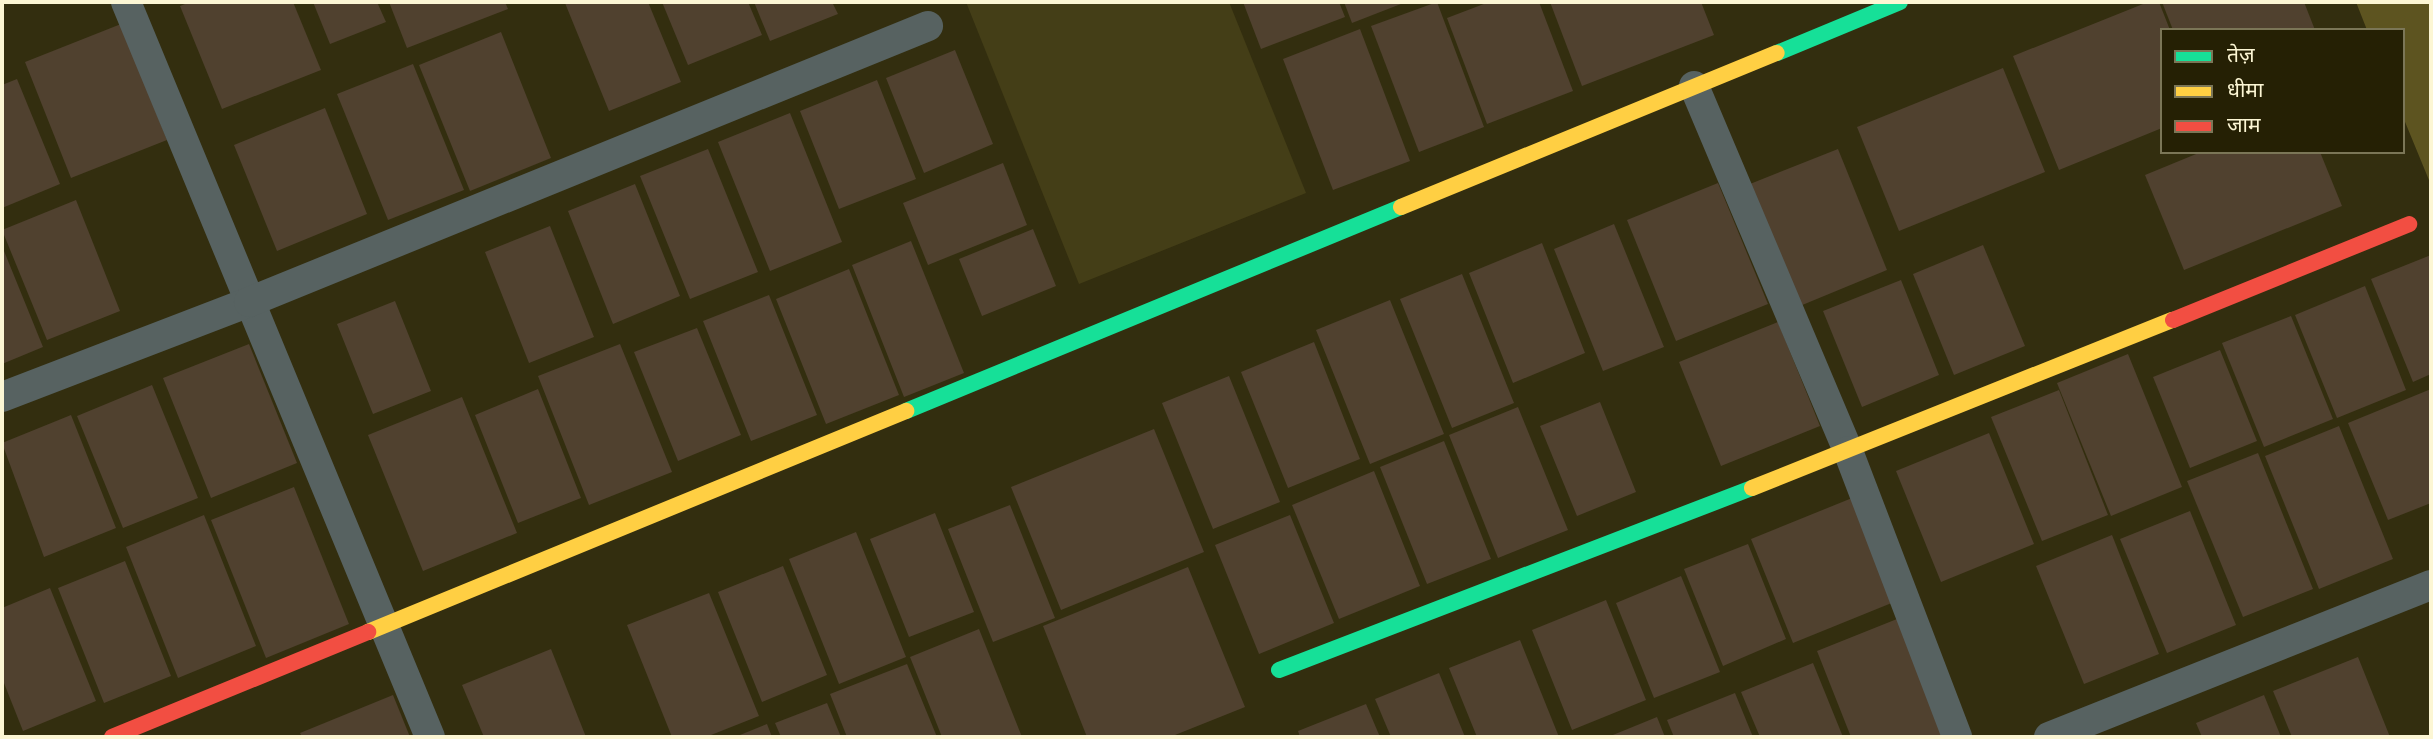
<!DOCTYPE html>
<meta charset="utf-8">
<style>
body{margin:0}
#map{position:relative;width:2433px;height:739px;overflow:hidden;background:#332e0f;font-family:Inter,"Noto Sans Devanagari",sans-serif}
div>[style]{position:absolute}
.built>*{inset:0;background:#443e17}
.green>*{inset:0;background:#5d5420}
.building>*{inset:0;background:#50412f}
.street>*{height:30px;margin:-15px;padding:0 15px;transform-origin:15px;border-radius:15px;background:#576261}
.fast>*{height:16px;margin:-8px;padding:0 8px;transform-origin:8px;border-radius:8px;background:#16e098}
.slow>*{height:16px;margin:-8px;padding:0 8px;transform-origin:8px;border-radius:8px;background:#ffcf43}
.jam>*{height:16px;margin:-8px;padding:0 8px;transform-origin:8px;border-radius:8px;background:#f24e42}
span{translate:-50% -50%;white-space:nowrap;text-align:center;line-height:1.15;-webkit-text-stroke:6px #252004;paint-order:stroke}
.frame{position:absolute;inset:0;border:4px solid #fcf6d4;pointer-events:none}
.legend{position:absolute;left:2160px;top:28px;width:245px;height:126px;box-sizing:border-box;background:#252004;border:2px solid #7b7657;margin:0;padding:9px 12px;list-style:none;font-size:21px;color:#fcf6d4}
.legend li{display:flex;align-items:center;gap:14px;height:35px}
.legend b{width:35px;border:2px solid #7b7657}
</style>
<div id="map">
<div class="built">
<div style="clip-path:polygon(966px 2px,1229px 2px,1306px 193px,1079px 284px)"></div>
</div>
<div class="green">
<div style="clip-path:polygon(2356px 2px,2431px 2px,2431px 185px,2403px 117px,2403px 30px,2367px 30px)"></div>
</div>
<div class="building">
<div style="clip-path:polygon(190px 2px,293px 2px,321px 70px,222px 109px,180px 6px)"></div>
<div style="clip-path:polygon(313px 2px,377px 2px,386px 22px,330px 44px)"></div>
<div style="clip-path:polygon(389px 2px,505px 2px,508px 9px,407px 48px)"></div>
<div style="clip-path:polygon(648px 2px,681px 82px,609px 111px,565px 3px)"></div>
<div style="clip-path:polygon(662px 2px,748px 2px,762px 35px,688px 65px)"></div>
<div style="clip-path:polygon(754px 2px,832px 2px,838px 14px,770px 41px)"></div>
<div style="clip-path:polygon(1243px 2px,1339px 2px,1345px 17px,1261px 49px)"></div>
<div style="clip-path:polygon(1344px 2px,1406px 2px,1352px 23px)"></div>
<div style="clip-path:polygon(1437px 2px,1484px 127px,1419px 152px,1371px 26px)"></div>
<div style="clip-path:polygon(1489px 2px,1539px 2px,1573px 91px,1487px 124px,1447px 18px)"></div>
<div style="clip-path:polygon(1550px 2px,1701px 2px,1714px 35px,1582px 86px)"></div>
<div style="clip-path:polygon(2148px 2px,2159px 2px,2170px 30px,2162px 30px,2162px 128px,2059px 170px,2013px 56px)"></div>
<div style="clip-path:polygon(2162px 2px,2304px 2px,2315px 30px,2173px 30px)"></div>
<div style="clip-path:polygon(121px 24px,167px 140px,71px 178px,25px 62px)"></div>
<div style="clip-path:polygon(1360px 29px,1410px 161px,1333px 190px,1283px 59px)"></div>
<div style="clip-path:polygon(501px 32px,551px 158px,470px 191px,419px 65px)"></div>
<div style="clip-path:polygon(955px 50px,993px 144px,924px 173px,886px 78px)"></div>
<div style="clip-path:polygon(413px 64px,464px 190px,388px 220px,337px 94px)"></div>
<div style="clip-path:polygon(2003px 68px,2045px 172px,1899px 231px,1857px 127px)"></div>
<div style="clip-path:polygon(17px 79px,60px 184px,2px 208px,2px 85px)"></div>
<div style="clip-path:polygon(877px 80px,916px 179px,839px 209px,800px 111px)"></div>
<div style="clip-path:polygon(325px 108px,367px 214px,277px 251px,234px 145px)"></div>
<div style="clip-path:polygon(790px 113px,842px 242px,770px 271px,718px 142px)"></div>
<div style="clip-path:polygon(708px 149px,758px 272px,690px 299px,640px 176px)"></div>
<div style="clip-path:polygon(1838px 149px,1887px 270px,1795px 308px,1745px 186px)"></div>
<div style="clip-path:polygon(2201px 152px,2320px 152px,2342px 206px,2184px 270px,2145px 175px)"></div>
<div style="clip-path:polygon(1003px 163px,1027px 225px,928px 265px,903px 203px)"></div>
<div style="clip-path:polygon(1718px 183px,1768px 304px,1676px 341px,1627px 220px)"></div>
<div style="clip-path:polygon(635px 184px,680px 296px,613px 324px,568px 211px)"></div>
<div style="clip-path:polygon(76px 200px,120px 311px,47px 340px,2px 230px)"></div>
<div style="clip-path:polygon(1614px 224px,1664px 347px,1603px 371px,1554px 249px)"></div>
<div style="clip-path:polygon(550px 226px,594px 337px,529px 363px,485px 252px)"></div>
<div style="clip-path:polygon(1033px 229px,1056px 286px,982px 316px,959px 259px)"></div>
<div style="clip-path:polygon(911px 241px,964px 373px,904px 397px,852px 265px)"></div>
<div style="clip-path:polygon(1542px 243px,1585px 353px,1513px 383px,1469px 273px)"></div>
<div style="clip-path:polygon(1983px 245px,2025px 346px,1954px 375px,1913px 274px)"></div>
<div style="clip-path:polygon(2px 246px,43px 347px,2px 364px)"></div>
<div style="clip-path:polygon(2431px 255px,2431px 374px,2413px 382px,2371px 279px)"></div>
<div style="clip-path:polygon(849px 269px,899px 395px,826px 424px,776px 299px)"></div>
<div style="clip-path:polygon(1462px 274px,1514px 403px,1452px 428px,1400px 299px)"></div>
<div style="clip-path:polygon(1901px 280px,1939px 375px,1862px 407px,1823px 311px)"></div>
<div style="clip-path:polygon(2365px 286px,2406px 390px,2337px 418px,2295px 315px)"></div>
<div style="clip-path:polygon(769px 295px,817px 415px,751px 441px,703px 321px)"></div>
<div style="clip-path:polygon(1390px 300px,1444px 434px,1370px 464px,1316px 330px)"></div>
<div style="clip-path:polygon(395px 301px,431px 391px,373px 414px,337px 324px)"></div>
<div style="clip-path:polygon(2291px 316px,2333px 419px,2264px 447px,2222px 343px)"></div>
<div style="clip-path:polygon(1778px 322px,1820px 426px,1721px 466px,1679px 362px)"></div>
<div style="clip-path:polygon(697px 328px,741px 435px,678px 461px,634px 352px)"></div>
<div style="clip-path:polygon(1314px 342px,1360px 459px,1288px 488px,1241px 372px)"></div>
<div style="clip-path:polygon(249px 344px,297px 463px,211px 498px,163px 378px)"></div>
<div style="clip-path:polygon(620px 344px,672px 472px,589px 505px,538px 376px)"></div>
<div style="clip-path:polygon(2220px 350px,2257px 441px,2190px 468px,2153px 377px)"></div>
<div style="clip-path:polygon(2128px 354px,2182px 487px,2111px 516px,2057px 383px)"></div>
<div style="clip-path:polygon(1229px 376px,1280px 502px,1213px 529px,1162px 403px)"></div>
<div style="clip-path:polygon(152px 385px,198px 498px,123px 528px,77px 416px)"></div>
<div style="clip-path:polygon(538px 389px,581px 498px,518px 523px,475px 415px)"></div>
<div style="clip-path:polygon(2431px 389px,2431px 503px,2388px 520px,2348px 423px)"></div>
<div style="clip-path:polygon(2059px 390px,2108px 515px,2042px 541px,1991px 417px)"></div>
<div style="clip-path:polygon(462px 397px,517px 533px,423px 571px,368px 435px)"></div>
<div style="clip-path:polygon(1600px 402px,1636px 492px,1577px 516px,1540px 426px)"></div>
<div style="clip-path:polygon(1518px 407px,1568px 530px,1498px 558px,1449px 435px)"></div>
<div style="clip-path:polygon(71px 415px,116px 528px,44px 557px,2px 443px)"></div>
<div style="clip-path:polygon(2339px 426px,2393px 559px,2319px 589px,2265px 456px)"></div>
<div style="clip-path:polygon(1154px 429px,1204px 552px,1061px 610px,1011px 487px)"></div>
<div style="clip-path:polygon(1989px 433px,2034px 544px,1941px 582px,1896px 471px)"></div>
<div style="clip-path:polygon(1444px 441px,1491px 559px,1427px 584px,1380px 467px)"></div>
<div style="clip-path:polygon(2258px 453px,2313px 589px,2243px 617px,2187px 481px)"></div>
<div style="clip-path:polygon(1374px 471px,1420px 586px,1339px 619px,1292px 505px)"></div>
<div style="clip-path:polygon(294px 487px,349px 624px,266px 658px,211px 520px)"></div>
<div style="clip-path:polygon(1857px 496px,1899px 600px,1793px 643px,1751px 539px)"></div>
<div style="clip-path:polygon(1010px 505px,1055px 618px,993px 642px,948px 529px)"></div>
<div style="clip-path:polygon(2190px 511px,2236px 625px,2167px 653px,2120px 539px)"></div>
<div style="clip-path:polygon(935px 513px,974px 612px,909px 637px,870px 539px)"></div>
<div style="clip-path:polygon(204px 515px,256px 646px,178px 678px,126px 547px)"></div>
<div style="clip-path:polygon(1290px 515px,1334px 623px,1259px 654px,1215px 545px)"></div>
<div style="clip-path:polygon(856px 532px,906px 657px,839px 684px,789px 559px)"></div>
<div style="clip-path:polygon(2112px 535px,2159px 654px,2084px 684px,2036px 566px)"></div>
<div style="clip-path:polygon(1748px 544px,1786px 639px,1723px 666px,1684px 569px)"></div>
<div style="clip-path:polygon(125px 561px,171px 676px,104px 703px,58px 588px)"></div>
<div style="clip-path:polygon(783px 566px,827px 675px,762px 702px,718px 592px)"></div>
<div style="clip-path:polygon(1188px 567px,1245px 707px,1170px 737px,1087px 737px,1043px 626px)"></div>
<div style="clip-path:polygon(1681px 576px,1720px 672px,1654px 698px,1616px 603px)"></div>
<div style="clip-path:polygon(50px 588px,96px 701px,23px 731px,2px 678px,2px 608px)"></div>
<div style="clip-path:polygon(709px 593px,759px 716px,706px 737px,672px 737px,627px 625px)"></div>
<div style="clip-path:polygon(1606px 600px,1646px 700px,1572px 730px,1532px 630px)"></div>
<div style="clip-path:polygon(1897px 619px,1945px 737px,1851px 737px,1817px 651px)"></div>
<div style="clip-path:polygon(979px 629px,1022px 737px,942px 737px,910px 657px)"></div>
<div style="clip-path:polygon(1520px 640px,1559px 737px,1477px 737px,1449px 668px)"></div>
<div style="clip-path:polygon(551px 649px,586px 737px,484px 737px,462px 685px)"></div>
<div style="clip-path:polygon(2358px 657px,2390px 737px,2292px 737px,2273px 691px)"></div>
<div style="clip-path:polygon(1813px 663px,1843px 737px,1760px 737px,1741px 692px)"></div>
<div style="clip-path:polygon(907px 664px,937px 737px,847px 737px,830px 694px)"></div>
<div style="clip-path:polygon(1439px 673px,1465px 737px,1391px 737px,1375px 699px)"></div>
<div style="clip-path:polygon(1735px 693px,1753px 737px,1674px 737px,1667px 720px)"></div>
<div style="clip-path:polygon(393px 695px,410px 737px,302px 737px,300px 733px)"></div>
<div style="clip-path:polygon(2264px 695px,2281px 737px,2202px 737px,2196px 723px)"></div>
<div style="clip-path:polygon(827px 703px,841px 737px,781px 737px,775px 723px)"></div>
<div style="clip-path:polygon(1366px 704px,1380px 737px,1300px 737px,1298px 731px)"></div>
<div style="clip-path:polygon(1657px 717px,1665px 737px,1608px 737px)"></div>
<div style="clip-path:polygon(767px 724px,772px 737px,735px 737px)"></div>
</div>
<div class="street">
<div style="left:126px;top:2px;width:795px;rotate:67.53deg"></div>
<div style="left:1694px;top:86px;width:396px;rotate:67.1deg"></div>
<div style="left:1848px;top:451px;width:306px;rotate:69.1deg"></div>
<div style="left:2px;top:397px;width:265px;rotate:-21deg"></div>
<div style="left:249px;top:302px;width:733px;rotate:-22.12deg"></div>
<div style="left:2049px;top:737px;width:411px;rotate:-21.7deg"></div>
</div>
<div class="fast">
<div style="left:1777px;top:53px;width:133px;rotate:-22.5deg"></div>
<div style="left:906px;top:411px;width:535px;rotate:-22.4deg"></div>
<div style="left:1279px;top:670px;width:507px;rotate:-21.05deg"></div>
</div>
<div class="slow">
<div style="left:1401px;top:207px;width:406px;rotate:-22.3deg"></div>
<div style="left:1752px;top:488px;width:453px;rotate:-21.8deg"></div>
<div style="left:368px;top:632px;width:582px;rotate:-22.33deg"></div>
</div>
<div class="jam">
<div style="left:2173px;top:320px;width:255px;rotate:-22.1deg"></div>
<div style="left:112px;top:737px;width:277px;rotate:-22.3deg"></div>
</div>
<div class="frame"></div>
<ul class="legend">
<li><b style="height:9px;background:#16e098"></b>तेज़</li>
<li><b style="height:9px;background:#ffcf43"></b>धीमा</li>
<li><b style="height:9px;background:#f24e42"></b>जाम</li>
</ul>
</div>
